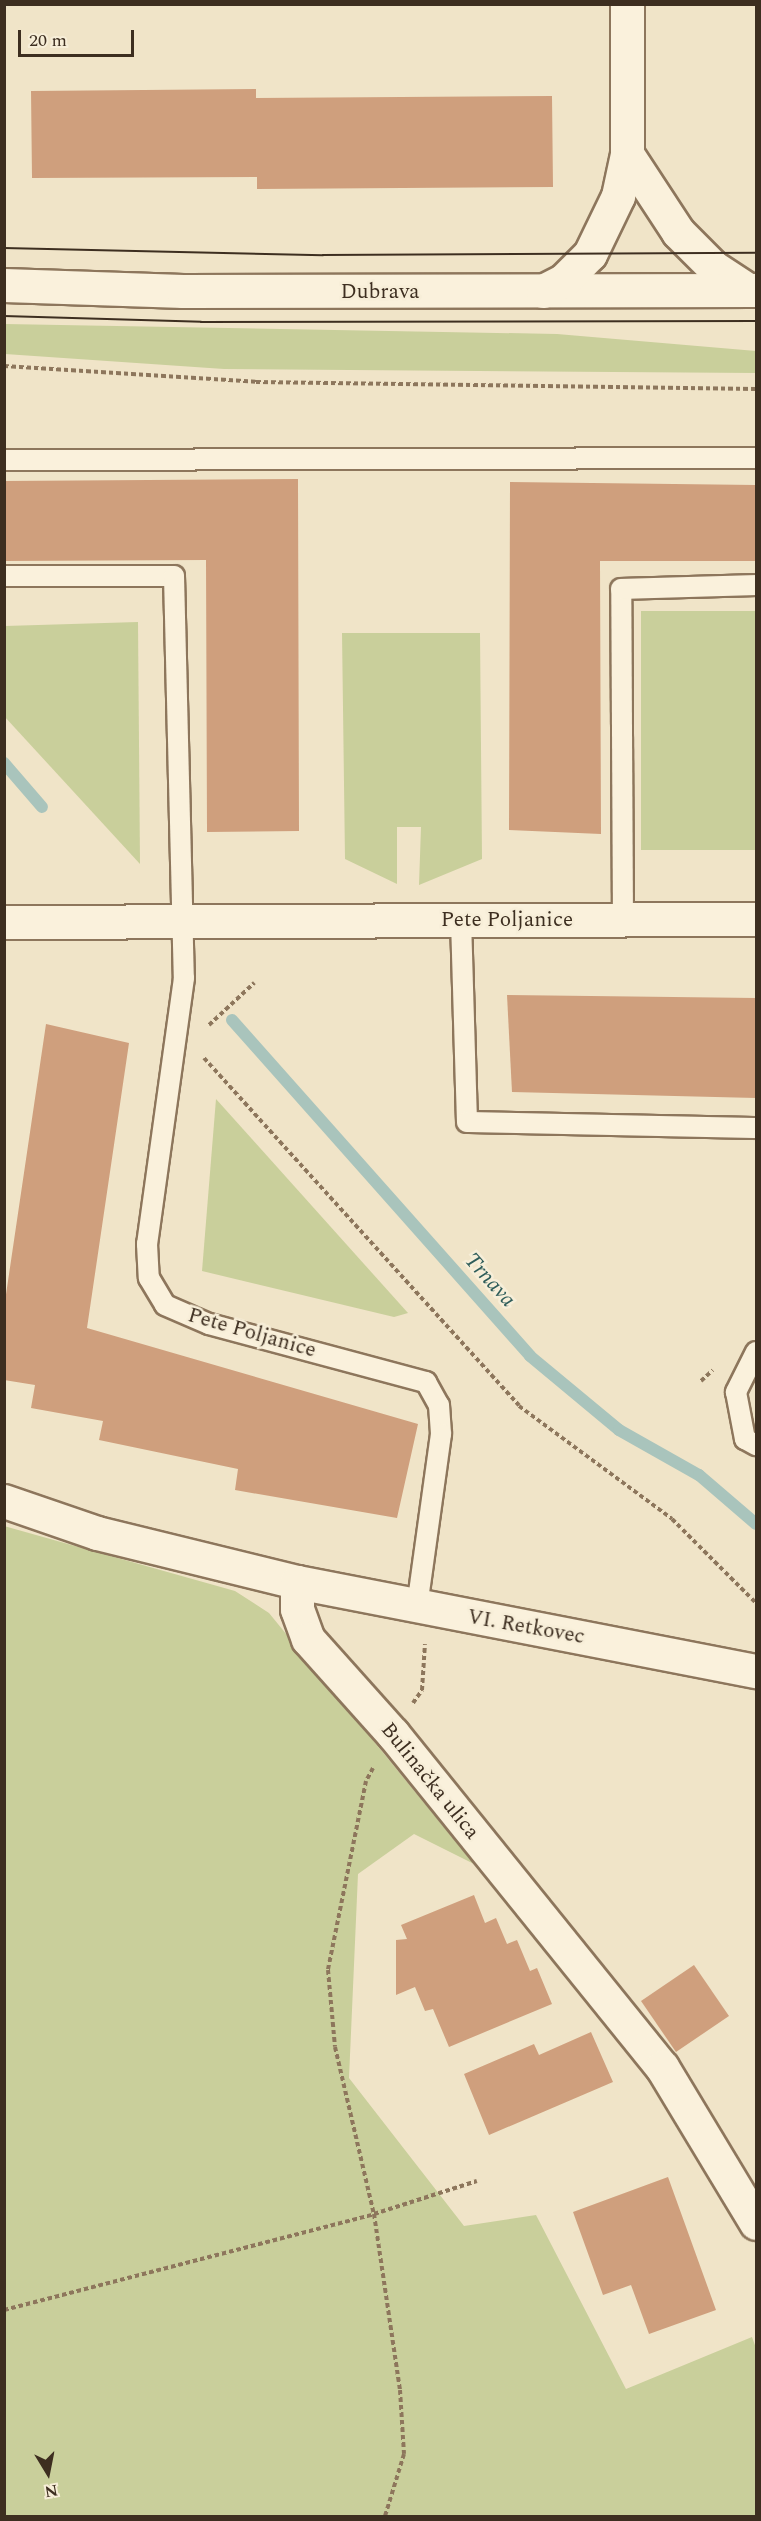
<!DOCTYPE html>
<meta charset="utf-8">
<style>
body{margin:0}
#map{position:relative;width:761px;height:2521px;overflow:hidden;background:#f0e4c8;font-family:Spectral,serif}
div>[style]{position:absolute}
.green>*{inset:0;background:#c9cf9b}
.stream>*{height:12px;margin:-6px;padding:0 6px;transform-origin:6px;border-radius:6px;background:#a9c4bc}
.building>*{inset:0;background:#cf9f7d}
.path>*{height:4px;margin-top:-2px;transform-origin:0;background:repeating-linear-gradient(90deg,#8d765c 0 4.5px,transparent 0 7.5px)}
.roads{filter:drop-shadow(2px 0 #8d765c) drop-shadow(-2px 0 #8d765c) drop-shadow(0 2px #8d765c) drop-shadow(0 -2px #8d765c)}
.lane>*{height:20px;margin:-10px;padding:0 10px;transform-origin:10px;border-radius:10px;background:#faf1dc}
.street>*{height:33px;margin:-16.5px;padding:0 16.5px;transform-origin:16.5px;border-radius:16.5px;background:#faf1dc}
.secondary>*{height:33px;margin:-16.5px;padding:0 16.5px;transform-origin:16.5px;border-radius:16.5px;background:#faf1dc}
.tram>*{height:1.5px;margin:-0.75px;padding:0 0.75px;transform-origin:0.75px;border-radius:0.75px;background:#3d2e20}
span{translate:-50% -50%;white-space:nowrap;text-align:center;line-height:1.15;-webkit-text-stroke:5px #f7eed8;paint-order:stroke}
.street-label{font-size:21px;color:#3d2e20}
.water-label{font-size:22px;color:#2f5d5a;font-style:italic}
.frame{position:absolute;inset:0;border:6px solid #3d2e20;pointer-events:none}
.north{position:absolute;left:18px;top:2443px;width:60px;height:60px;-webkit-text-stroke:4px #f7eed8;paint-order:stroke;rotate:170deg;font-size:16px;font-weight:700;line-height:24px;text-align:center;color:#3d2e20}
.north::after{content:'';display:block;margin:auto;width:21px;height:27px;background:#3d2e20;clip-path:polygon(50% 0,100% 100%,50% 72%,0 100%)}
.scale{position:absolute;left:18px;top:30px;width:116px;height:27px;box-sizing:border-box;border:3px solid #3d2e20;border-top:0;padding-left:8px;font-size:18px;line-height:21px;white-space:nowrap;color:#3d2e20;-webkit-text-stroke:4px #f7eed8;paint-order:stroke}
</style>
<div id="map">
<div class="green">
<div style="clip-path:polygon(5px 324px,557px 334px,756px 351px,756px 373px,224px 369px,5px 354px)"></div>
<div style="clip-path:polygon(641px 611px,756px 611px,756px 850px,641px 850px)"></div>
<div style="clip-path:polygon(138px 622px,140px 864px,4px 716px,5px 626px)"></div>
<div style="clip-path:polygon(342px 633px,480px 633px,482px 859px,419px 885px,421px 827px,397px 827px,397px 884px,345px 859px)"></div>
<div style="clip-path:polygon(216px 1099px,408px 1313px,394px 1317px,202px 1271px)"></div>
<div style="clip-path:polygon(4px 1526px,235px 1591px,269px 1613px,474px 1864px,414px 1834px,358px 1874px,349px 2078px,464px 2226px,536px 2215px,626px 2389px,752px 2337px,756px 2348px,756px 2516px,5px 2516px)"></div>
</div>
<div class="stream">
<div style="left:4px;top:763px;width:58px;rotate:49.2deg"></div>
<div style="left:232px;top:1020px;width:449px;rotate:48.4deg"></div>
<div style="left:530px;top:1356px;width:116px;rotate:39.7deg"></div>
<div style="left:619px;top:1430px;width:92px;rotate:29.4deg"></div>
<div style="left:699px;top:1475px;width:75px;rotate:40.7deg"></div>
</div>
<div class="building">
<div style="clip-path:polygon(256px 89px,256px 98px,552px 96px,553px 187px,257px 189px,257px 177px,32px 178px,31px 91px)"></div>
<div style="clip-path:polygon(298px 479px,299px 831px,207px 832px,206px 560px,5px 561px,5px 481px)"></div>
<div style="clip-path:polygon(510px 482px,756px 485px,756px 561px,600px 561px,601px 834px,509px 830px)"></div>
<div style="clip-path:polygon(507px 995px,756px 998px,756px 1098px,512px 1092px)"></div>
<div style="clip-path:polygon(46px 1024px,129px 1043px,87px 1328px,418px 1424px,397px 1518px,235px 1490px,238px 1469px,99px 1440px,103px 1421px,31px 1408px,35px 1385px,4px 1380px,4px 1308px)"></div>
<div style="clip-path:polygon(474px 1895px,485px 1923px,496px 1918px,507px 1944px,517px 1940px,530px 1971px,537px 1968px,552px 2004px,449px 2047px,433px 2009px,425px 2011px,415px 1987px,396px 1995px,396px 1940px,407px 1939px,401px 1925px)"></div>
<div style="clip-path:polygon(694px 1965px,729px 2016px,676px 2052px,641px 2001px)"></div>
<div style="clip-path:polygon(591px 2032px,613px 2082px,489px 2135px,464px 2074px,534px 2044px,539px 2055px)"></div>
<div style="clip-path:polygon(668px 2177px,716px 2310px,649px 2334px,631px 2285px,603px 2295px,573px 2212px)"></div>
</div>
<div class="path">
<div style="left:4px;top:366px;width:253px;rotate:3.6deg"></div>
<div style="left:256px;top:382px;width:500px;rotate:0.8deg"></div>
<div style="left:209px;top:1025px;width:62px;rotate:-43deg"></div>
<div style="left:204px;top:1058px;width:469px;rotate:47.8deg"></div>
<div style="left:519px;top:1406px;width:190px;rotate:36.4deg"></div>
<div style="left:672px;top:1519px;width:119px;rotate:45deg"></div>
<div style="left:701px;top:1381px;width:16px;rotate:-43deg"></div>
<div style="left:413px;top:1703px;width:16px;rotate:-55deg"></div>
<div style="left:422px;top:1690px;width:46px;rotate:-86.3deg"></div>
<div style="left:373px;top:1768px;width:15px;rotate:118deg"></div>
<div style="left:366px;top:1781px;width:193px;rotate:101.4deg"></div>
<div style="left:328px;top:1970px;width:77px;rotate:84.8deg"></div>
<div style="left:335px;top:2047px;width:171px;rotate:76.9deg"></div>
<div style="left:374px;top:2214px;width:178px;rotate:81.6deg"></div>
<div style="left:400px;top:2390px;width:64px;rotate:86.4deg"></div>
<div style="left:404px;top:2454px;width:65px;rotate:107deg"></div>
<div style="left:4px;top:2310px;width:382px;rotate:-14.5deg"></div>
<div style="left:374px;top:2214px;width:108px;rotate:-17.8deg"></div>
</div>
<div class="roads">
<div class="lane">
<div style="left:4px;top:460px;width:752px;rotate:-0.15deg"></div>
<div style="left:4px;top:576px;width:170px"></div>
<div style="left:174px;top:576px;width:402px;rotate:88.6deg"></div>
<div style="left:184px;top:978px;width:269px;rotate:97.9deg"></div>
<div style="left:147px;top:1244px;width:34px;rotate:87deg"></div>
<div style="left:149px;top:1278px;width:31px;rotate:59deg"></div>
<div style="left:165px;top:1305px;width:48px;rotate:23.4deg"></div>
<div style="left:209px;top:1324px;width:225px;rotate:15deg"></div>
<div style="left:426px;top:1382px;width:26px;rotate:61deg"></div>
<div style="left:439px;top:1405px;width:29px;rotate:86deg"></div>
<div style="left:441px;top:1434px;width:175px;rotate:97.9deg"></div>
<div style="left:461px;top:920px;width:202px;rotate:88.3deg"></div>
<div style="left:467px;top:1122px;width:289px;rotate:1.2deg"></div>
<div style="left:623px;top:920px;width:331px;rotate:-90.3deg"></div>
<div style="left:621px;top:589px;width:135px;rotate:-1.7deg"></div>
<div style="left:756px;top:1352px;width:45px;rotate:116.6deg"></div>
<div style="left:736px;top:1392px;width:48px;rotate:79.2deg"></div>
<div style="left:745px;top:1439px;width:13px;rotate:29deg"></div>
</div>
<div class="street">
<div style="left:4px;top:922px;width:752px;rotate:-0.23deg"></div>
<div style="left:4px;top:1501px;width:98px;rotate:19deg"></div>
<div style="left:97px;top:1533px;width:206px;rotate:13.8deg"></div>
<div style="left:297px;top:1582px;width:468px;rotate:11deg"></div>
<div style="left:297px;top:1582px;width:27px;rotate:90deg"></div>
<div style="left:297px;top:1609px;width:32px;rotate:70deg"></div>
<div style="left:308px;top:1639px;width:127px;rotate:48.2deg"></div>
<div style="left:393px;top:1734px;width:428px;rotate:51.1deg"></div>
<div style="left:662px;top:2067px;width:182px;rotate:58.9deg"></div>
</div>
<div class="secondary">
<div style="left:627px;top:154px;width:93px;rotate:56.8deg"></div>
<div style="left:678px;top:232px;width:49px;rotate:45deg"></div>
<div style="left:713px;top:267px;width:42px;rotate:33.3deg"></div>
<div style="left:4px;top:285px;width:179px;rotate:1.9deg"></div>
<div style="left:183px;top:291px;width:573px;rotate:-0.1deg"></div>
<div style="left:543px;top:291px;width:22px;rotate:-27deg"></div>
<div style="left:563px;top:281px;width:38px;rotate:-45deg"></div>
<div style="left:590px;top:254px;width:64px;rotate:-64.2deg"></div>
<div style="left:618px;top:196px;width:43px;rotate:-77.9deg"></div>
<div style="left:627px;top:154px;width:150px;rotate:-90deg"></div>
</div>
</div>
<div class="tram">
<div style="left:4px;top:248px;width:319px;rotate:1.3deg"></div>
<div style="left:323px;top:255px;width:433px;rotate:-0.3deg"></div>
<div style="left:4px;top:316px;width:197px;rotate:1.7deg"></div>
<div style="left:201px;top:322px;width:555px;rotate:-0.1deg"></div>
</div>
<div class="street-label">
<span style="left:380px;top:292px">Dubrava</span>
<span style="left:507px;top:920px">Pete Poljanice</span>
<span style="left:252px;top:1333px;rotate:16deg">Pete Poljanice</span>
<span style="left:526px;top:1627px;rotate:10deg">VI. Retkovec</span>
<span style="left:430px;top:1781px;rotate:51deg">Bulinačka ulica</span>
</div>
<div class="water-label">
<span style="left:490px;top:1280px;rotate:48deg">Trnava</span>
</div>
<div class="frame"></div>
<div class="north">N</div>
<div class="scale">20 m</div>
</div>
